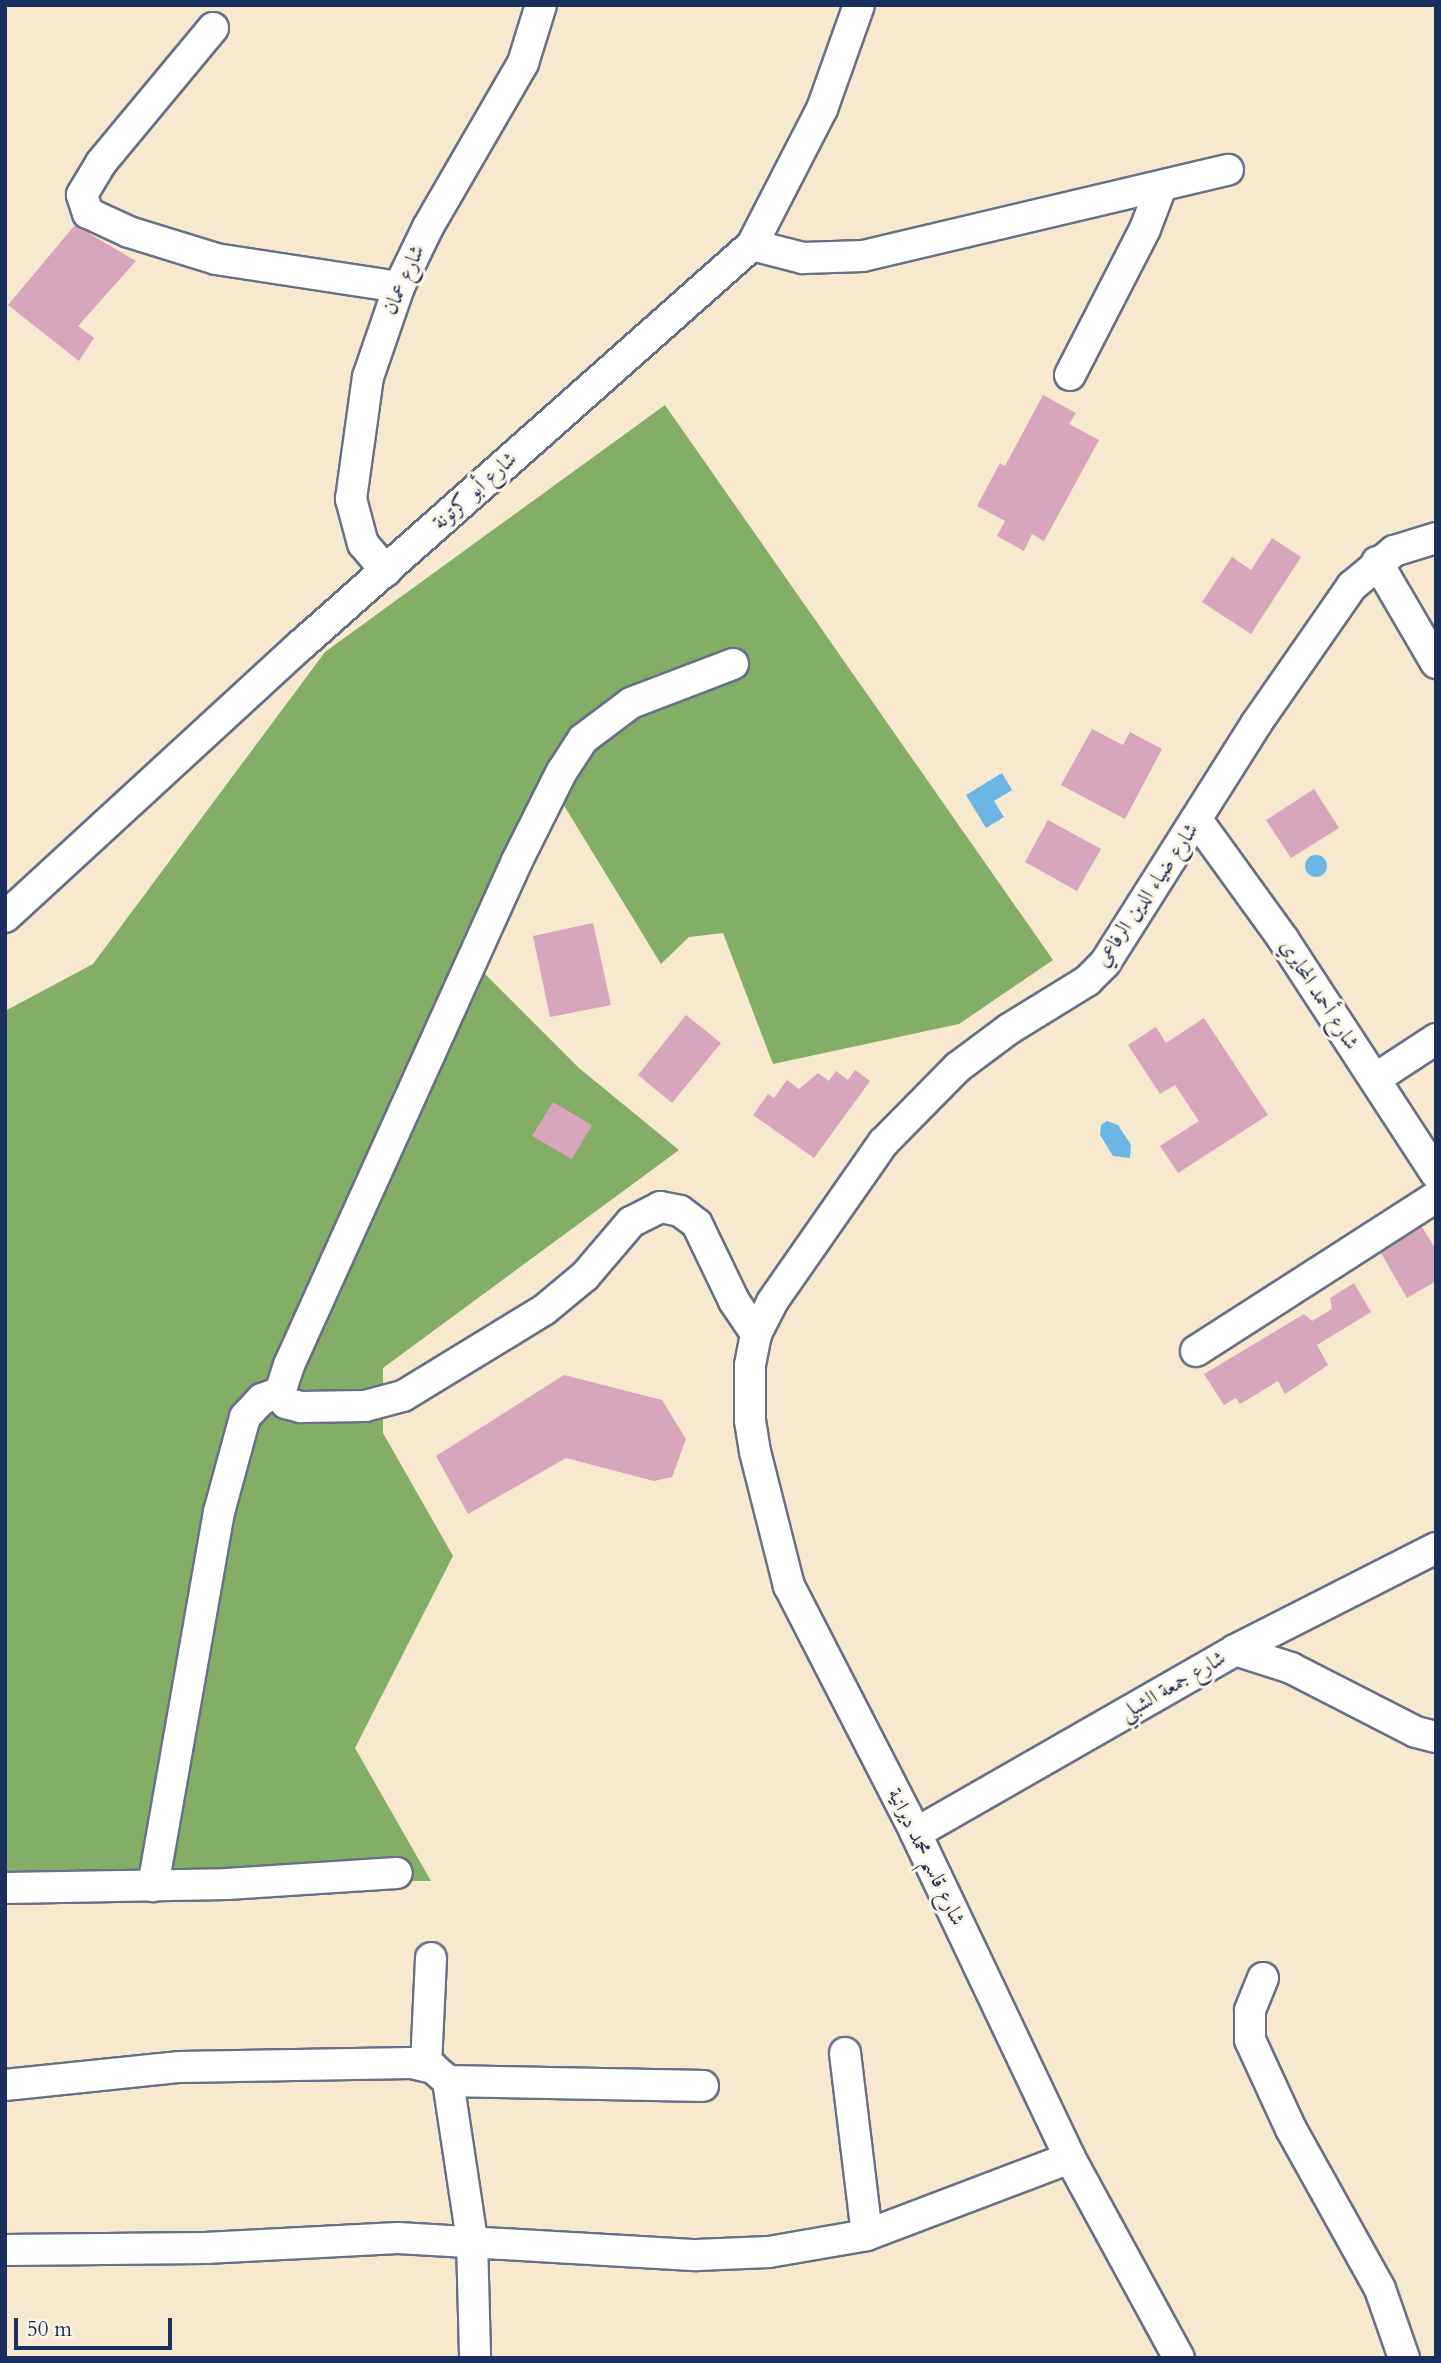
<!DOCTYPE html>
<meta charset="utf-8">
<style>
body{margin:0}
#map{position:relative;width:1441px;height:2363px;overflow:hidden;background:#f6e9d0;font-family:Cardo,Amiri,serif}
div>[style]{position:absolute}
.forest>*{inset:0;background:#84ad65}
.water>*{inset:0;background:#6bb6e4}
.round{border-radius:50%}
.building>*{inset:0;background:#d7a5bc}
.roads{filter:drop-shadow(2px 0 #687086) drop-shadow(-2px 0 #687086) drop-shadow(0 2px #687086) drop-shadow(0 -2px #687086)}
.minor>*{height:30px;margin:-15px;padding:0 15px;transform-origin:15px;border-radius:15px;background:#fff}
span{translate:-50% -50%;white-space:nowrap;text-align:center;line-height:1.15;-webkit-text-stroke:6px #fcf5e5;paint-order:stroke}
.street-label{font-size:21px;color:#1b2f5e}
.frame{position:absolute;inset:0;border:7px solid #1b2f5e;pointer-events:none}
.scale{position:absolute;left:14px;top:2318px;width:158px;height:32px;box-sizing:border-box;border:4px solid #1b2f5e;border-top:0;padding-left:9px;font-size:21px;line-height:24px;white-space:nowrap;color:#1b2f5e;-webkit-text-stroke:5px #fcf5e5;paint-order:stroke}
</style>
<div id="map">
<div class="forest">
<div style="clip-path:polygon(665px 405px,1053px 960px,959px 1024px,773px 1064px,723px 933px,689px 937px,661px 964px,552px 786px,478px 967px,579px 1068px,679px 1150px,383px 1368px,383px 1433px,453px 1556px,355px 1748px,431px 1881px,5px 1879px,5px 1011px,93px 964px,325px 652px)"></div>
</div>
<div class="water">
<div style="clip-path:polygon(1002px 773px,1012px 790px,994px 801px,1004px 817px,986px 828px,966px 795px)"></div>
<div class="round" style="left:1305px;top:855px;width:22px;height:22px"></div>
<div style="clip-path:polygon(1107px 1121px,1118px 1125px,1131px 1145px,1130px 1158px,1113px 1156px,1100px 1135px,1101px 1125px)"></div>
</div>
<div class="building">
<div style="clip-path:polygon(75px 225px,136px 261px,78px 326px,94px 338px,79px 361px,8px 305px)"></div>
<div style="clip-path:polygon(1043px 395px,1076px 413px,1069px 424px,1099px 440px,1044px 541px,1032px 534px,1024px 551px,997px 536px,1005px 521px,977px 506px,1000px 463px,1005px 466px)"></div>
<div style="clip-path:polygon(1272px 538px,1301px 557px,1251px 634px,1202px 602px,1232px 557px,1251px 570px)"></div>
<div style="clip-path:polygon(1092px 729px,1123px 745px,1130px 732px,1162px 749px,1125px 819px,1061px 785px)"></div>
<div style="clip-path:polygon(1314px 789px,1339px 828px,1291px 858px,1266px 820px)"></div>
<div style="clip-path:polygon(1048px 820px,1101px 849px,1077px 891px,1025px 862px)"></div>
<div style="clip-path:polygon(593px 923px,611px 1005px,550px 1017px,533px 936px)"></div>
<div style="clip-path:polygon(686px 1015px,721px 1043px,672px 1103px,638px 1075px)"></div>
<div style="clip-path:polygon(1204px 1018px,1268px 1115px,1178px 1173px,1160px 1146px,1199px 1121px,1175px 1085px,1160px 1094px,1128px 1045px,1156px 1027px,1166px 1043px)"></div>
<div style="clip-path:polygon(855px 1070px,870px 1081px,814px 1158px,753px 1115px,768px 1094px,774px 1098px,787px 1080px,799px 1089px,818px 1073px,829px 1081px,836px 1071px,848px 1080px)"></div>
<div style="clip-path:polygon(553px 1102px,592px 1125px,572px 1159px,532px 1136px)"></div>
<div style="clip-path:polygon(1422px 1227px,1436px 1250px,1436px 1281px,1407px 1298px,1381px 1253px)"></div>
<div style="clip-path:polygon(1354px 1283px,1371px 1312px,1317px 1345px,1328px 1365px,1285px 1394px,1278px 1381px,1240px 1404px,1236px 1398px,1224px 1405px,1204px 1374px,1304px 1314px,1312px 1321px,1332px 1309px,1330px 1298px)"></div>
<div style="clip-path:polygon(564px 1375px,662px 1400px,686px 1439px,672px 1477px,654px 1481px,566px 1458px,468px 1514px,436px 1456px)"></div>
</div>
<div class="roads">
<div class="minor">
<div style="left:213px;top:28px;width:175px;rotate:129.7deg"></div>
<div style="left:101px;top:163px;width:37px;rotate:121deg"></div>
<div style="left:82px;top:195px;width:19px;rotate:72deg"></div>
<div style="left:88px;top:213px;width:45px;rotate:24.9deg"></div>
<div style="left:129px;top:232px;width:91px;rotate:17.2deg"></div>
<div style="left:216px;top:259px;width:185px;rotate:8.7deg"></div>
<div style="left:752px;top:245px;width:53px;rotate:14.3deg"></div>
<div style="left:803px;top:258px;width:60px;rotate:-1.9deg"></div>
<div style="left:863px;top:256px;width:375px;rotate:-13.3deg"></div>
<div style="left:1070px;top:375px;width:164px;rotate:-62.8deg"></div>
<div style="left:1145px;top:229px;width:45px;rotate:-69.1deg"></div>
<div style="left:1377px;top:562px;width:117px;rotate:59.7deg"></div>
<div style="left:386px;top:571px;width:35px;rotate:-130deg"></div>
<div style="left:363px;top:544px;width:47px;rotate:-104.9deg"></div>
<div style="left:351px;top:499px;width:123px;rotate:-82.1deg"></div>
<div style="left:368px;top:377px;width:95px;rotate:-71deg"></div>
<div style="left:399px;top:287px;width:67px;rotate:-64.2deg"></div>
<div style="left:428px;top:227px;width:190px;rotate:-59.9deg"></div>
<div style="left:523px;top:63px;width:61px;rotate:-72.8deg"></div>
<div style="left:733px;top:664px;width:109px;rotate:159.1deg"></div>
<div style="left:631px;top:703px;width:60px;rotate:143.1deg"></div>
<div style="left:583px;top:739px;width:38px;rotate:123deg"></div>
<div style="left:562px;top:771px;width:101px;rotate:116.6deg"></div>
<div style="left:517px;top:861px;width:553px;rotate:114.34deg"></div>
<div style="left:289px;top:1365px;width:28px;rotate:108deg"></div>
<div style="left:280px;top:1392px;width:13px;rotate:61deg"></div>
<div style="left:286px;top:1403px;width:16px;rotate:15deg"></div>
<div style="left:301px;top:1407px;width:64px;rotate:-0.9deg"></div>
<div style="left:365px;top:1406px;width:39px;rotate:-15deg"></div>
<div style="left:403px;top:1396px;width:165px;rotate:-31.4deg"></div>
<div style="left:544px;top:1310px;width:53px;rotate:-39.7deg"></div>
<div style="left:585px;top:1276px;width:71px;rotate:-49.6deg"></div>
<div style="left:631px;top:1222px;width:33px;rotate:-27deg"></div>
<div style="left:660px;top:1207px;width:20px;rotate:11deg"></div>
<div style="left:680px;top:1211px;width:21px;rotate:37deg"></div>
<div style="left:697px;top:1224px;width:85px;rotate:64.3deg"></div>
<div style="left:734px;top:1301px;width:40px;rotate:56deg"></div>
<div style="left:1197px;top:820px;width:147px;rotate:54.1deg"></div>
<div style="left:1283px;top:939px;width:280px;rotate:56.9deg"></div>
<div style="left:5px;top:917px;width:402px;rotate:-42.6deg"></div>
<div style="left:301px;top:645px;width:603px;rotate:-41.57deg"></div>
<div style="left:752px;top:245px;width:153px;rotate:-62.8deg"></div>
<div style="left:822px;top:109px;width:110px;rotate:-70.4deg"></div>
<div style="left:1375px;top:1079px;width:73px;rotate:-33.3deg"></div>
<div style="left:1196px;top:1351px;width:285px;rotate:-32.7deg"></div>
<div style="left:1235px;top:1650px;width:59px;rotate:17.8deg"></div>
<div style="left:1291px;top:1668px;width:140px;rotate:27.1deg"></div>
<div style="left:1416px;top:1732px;width:21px;rotate:14deg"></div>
<div style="left:916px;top:1833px;width:368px;rotate:-29.8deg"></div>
<div style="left:1235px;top:1650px;width:225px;rotate:-26.9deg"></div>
<div style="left:153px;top:1886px;width:380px;rotate:-80deg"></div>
<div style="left:219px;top:1512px;width:98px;rotate:-74.7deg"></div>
<div style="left:245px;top:1417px;width:25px;rotate:-47deg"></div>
<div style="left:262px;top:1399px;width:19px;rotate:-21deg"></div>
<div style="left:5px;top:1888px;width:222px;rotate:-1deg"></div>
<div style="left:227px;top:1884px;width:170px;rotate:-3.7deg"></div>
<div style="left:1263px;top:1978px;width:35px;rotate:112deg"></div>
<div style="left:1250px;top:2011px;width:29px;rotate:90deg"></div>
<div style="left:1250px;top:2040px;width:98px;rotate:65.3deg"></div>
<div style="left:1291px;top:2129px;width:183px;rotate:60.9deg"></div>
<div style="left:1380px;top:2289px;width:73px;rotate:70.8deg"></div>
<div style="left:845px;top:2053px;width:183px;rotate:83.1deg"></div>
<div style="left:426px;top:2065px;width:107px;rotate:-87.3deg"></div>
<div style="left:448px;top:2081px;width:255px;rotate:1.1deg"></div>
<div style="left:5px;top:2085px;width:176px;rotate:-5.9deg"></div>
<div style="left:180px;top:2067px;width:231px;rotate:-1deg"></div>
<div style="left:411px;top:2063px;width:23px;rotate:13deg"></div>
<div style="left:433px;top:2068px;width:20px;rotate:41deg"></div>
<div style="left:448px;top:2081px;width:161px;rotate:81.4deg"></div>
<div style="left:472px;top:2240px;width:118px;rotate:88.5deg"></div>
<div style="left:5px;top:2250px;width:200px;rotate:-0.6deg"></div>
<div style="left:205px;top:2248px;width:193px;rotate:-3deg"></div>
<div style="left:398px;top:2238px;width:299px;rotate:3.3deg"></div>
<div style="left:697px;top:2255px;width:72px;rotate:-2.4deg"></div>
<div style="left:769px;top:2252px;width:99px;rotate:-9.8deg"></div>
<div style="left:867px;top:2235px;width:217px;rotate:-20.8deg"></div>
<div style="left:1179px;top:2358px;width:228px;rotate:-118.6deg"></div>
<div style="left:1070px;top:2158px;width:360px;rotate:-115.4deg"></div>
<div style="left:916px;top:1833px;width:278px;rotate:-117.2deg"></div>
<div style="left:789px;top:1586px;width:138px;rotate:-104.2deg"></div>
<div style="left:755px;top:1452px;width:32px;rotate:-99deg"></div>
<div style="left:750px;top:1420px;width:55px;rotate:-90deg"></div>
<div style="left:750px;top:1365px;width:32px;rotate:-79deg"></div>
<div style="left:756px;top:1334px;width:36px;rotate:-63deg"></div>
<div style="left:772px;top:1302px;width:194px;rotate:-55.1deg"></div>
<div style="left:883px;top:1143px;width:107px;rotate:-45.4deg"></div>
<div style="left:958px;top:1067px;width:64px;rotate:-36.7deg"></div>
<div style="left:1009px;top:1029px;width:92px;rotate:-31.6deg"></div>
<div style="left:1087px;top:981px;width:25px;rotate:-45deg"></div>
<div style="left:1105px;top:963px;width:283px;rotate:-57.7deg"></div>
<div style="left:1256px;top:724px;width:168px;rotate:-55.2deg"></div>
<div style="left:1352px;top:586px;width:55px;rotate:-39.8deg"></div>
<div style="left:1394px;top:551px;width:44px;rotate:-17.2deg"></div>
</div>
</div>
<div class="street-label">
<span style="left:404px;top:280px;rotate:-66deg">شارع عمان</span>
<span style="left:475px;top:491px;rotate:-42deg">شارع أبو كرتونة</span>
<span style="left:1147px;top:895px;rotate:-56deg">شارع ضياء الدين الرفاعي</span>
<span style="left:1319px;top:995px;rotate:57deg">شارع أحمد المحايري</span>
<span style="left:1173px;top:1686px;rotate:-30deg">شارع جمعة الشبلي</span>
<span style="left:926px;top:1857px;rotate:64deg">شارع قاسم محمد ديرانية</span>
</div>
<div class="frame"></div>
<div class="scale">50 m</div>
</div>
